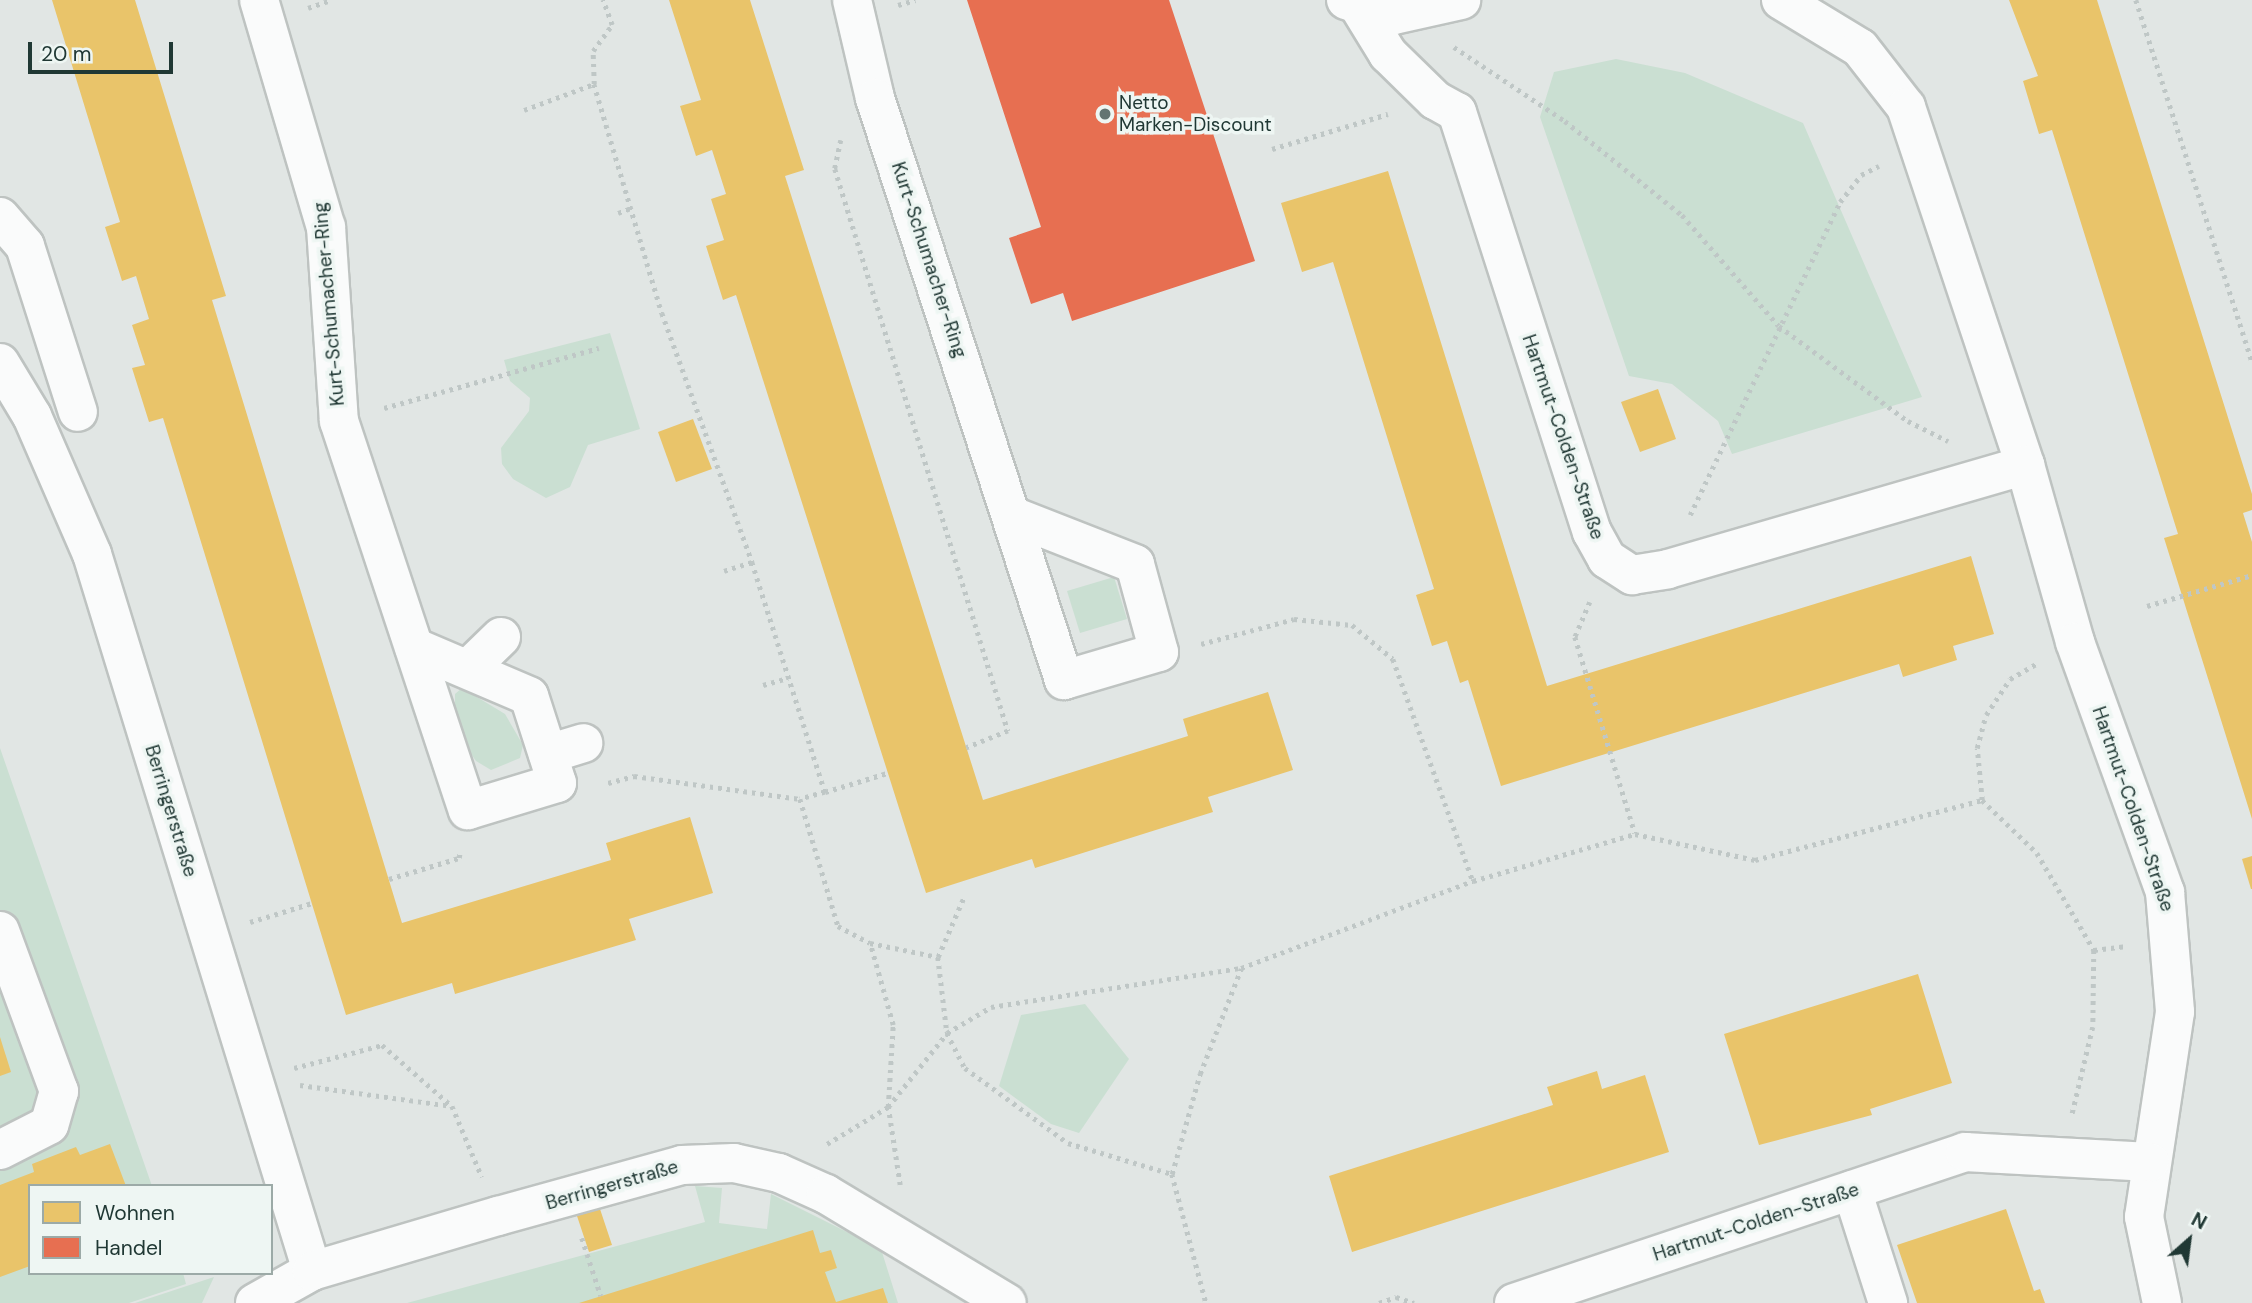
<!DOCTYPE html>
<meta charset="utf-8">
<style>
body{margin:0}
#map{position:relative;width:2252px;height:1303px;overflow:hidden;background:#e1e6e4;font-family:"DM Sans",sans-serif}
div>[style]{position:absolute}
.green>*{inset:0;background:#cadfd2}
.homes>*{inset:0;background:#e9c46a}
.shops>*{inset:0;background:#e76f51}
.path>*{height:4.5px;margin-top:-2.25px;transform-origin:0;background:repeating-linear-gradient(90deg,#bfc7c6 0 3.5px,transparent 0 8.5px)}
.roads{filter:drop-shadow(2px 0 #bec3c1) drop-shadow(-2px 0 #bec3c1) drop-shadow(0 2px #bec3c1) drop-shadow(0 -2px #bec3c1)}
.minor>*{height:38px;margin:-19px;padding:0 19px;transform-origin:19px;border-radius:19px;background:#fafbfb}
.dots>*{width:19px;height:19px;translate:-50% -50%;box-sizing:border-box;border:4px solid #eef6f3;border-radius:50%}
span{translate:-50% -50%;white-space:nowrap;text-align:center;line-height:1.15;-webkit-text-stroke:7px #eef6f3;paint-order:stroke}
.poi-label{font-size:19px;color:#203834}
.left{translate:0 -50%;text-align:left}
.street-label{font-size:19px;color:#203834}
.legend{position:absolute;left:28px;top:1184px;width:245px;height:91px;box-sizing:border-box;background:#eef6f3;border:2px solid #9caaa7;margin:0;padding:9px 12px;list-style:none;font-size:21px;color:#203834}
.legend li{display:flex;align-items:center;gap:14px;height:35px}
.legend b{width:35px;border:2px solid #9caaa7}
.north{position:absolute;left:2154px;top:1205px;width:70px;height:70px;-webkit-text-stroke:5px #eef6f3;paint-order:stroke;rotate:28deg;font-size:19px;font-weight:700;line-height:28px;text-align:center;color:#203834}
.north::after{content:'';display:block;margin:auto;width:24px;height:32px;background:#203834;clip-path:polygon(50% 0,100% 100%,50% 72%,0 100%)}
.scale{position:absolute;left:28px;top:42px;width:145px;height:32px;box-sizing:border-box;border:4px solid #203834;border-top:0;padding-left:9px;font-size:21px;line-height:24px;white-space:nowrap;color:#203834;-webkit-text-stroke:5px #eef6f3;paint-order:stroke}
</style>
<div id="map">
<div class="green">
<div style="clip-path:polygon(1616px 59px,1685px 73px,1803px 123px,1922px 397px,1732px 454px,1718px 421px,1672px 384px,1629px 376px,1540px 117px,1554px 72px)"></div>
<div style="clip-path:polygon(610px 333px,640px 429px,588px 445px,570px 487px,546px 498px,513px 479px,502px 464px,501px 448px,529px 411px,530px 398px,510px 381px,504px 360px)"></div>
<div style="clip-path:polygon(1114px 577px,1127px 619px,1080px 633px,1067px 591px)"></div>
<div style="clip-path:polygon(462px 688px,505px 714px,523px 745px,520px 758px,491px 770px,476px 761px,464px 744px,455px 709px,455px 694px)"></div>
<div style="clip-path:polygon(0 748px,152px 1186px,30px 1186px,30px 1273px,183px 1273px,186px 1284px,129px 1303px,0 1303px)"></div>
<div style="clip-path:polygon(1085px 1004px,1129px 1059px,1079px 1133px,1051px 1124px,999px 1086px,1021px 1015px)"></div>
<div style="clip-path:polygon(695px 1186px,722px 1188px,719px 1223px,767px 1229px,771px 1194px,881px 1249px,898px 1303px,407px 1303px,705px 1222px)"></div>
<div style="clip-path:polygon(214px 1277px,202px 1303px,135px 1303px)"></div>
</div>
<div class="homes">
<div style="clip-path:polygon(52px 0,135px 0,226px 296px,212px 300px,402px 923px,611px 860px,606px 843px,690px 817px,713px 893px,629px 919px,636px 940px,455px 994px,452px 983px,346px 1015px,163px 418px,149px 422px,132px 368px,145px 365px,132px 325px,149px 319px,136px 276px,122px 281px,105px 227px,120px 222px)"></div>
<div style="clip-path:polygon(669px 0,750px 0,804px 170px,785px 176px,983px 800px,1188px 736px,1183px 719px,1268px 692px,1293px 770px,1208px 797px,1213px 812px,1035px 868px,1032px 859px,926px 893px,736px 295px,723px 300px,706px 246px,724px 240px,711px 199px,726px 194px,712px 150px,696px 156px,680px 106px,701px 100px)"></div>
<div style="clip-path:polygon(2009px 0,2097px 0,2252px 494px,2252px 510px,2243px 513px,2252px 542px,2252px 819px,2164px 538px,2178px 534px,2052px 130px,2039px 134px,2023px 81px,2038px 76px)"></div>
<div style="clip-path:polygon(1388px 171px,1547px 686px,1971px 556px,1994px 634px,1953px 646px,1957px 660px,1903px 677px,1899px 664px,1501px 786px,1468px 680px,1460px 683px,1447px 641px,1432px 646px,1416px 595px,1434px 589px,1333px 262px,1302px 272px,1281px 203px)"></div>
<div style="clip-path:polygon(1658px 389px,1676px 439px,1640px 452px,1621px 402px)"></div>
<div style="clip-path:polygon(693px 419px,712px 469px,676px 482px,658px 432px)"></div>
<div style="clip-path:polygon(2252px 856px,2252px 889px,2251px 889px,2242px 859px)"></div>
<div style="clip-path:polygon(1918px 974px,1952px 1083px,1870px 1109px,1872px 1115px,1759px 1145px,1724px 1034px)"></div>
<div style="clip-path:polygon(0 1037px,11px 1072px,0 1076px)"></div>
<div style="clip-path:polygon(1597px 1071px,1602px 1089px,1645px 1075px,1669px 1152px,1352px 1252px,1329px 1176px,1553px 1105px,1547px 1087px)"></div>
<div style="clip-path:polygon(110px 1144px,126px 1186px,30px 1186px,30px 1266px,0 1277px,0 1185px,34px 1172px,32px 1164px,76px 1147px,80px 1155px)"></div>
<div style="clip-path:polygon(598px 1203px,612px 1245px,589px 1252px,575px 1210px)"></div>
<div style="clip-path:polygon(2006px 1209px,2034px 1291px,2040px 1289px,2045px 1303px,1917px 1303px,1897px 1245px)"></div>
<div style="clip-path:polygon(813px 1230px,820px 1253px,831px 1250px,837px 1268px,825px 1272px,836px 1302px,883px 1288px,888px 1303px,579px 1303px)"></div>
</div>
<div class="shops">
<div style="clip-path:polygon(967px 0,1169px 0,1255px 261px,1072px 321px,1063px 293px,1031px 304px,1009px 238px,1041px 227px)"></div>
</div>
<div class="path">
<div style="left:2136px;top:0;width:379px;rotate:72.2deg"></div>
<div style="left:898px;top:5px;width:18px;rotate:-16deg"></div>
<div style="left:308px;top:8px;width:24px;rotate:-19deg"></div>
<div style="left:1454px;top:47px;width:133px;rotate:33.7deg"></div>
<div style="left:1565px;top:121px;width:150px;rotate:38.8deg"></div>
<div style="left:1682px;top:215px;width:147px;rotate:48.9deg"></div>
<div style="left:1779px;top:326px;width:160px;rotate:36.4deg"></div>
<div style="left:1908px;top:421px;width:45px;rotate:26.6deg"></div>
<div style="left:594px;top:84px;width:33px;rotate:-92deg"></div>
<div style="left:593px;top:51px;width:32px;rotate:-54deg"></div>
<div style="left:612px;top:25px;width:27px;rotate:-110deg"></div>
<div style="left:524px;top:110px;width:75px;rotate:-20.4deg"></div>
<div style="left:594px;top:84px;width:239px;rotate:73.5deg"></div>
<div style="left:662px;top:313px;width:265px;rotate:70.1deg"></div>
<div style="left:752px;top:562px;width:241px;rotate:72.4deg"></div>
<div style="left:825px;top:792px;width:26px;rotate:164deg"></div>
<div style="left:800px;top:799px;width:133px;rotate:73.3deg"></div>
<div style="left:838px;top:926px;width:36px;rotate:28deg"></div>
<div style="left:841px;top:140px;width:30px;rotate:102deg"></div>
<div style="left:835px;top:169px;width:588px;rotate:72.89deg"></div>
<div style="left:1008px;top:731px;width:45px;rotate:158deg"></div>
<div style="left:1272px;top:149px;width:121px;rotate:-16.8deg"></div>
<div style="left:618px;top:213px;width:14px;rotate:-21deg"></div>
<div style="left:384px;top:408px;width:223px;rotate:-15.6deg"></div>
<div style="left:1690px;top:515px;width:347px;rotate:-64.4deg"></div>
<div style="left:1840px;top:202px;width:34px;rotate:-52deg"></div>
<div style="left:1861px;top:175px;width:20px;rotate:-27deg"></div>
<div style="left:724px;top:571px;width:29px;rotate:-18deg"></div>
<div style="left:1590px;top:602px;width:38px;rotate:113deg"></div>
<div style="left:1575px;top:637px;width:205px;rotate:73deg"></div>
<div style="left:2147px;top:606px;width:109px;rotate:-16.4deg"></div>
<div style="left:1201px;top:644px;width:96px;rotate:-15deg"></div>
<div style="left:1294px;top:619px;width:58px;rotate:5.9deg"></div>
<div style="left:1352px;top:625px;width:53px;rotate:39.7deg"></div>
<div style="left:1393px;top:659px;width:236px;rotate:70.2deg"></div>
<div style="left:763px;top:685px;width:26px;rotate:-16deg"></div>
<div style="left:608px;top:783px;width:27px;rotate:-15deg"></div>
<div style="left:634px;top:776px;width:168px;rotate:7.9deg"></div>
<div style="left:825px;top:792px;width:65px;rotate:-17deg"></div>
<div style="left:1982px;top:800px;width:76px;rotate:43.9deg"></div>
<div style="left:2037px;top:853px;width:113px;rotate:59.6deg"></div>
<div style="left:2094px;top:950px;width:77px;rotate:90.7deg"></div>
<div style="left:2093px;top:1027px;width:90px;rotate:103.4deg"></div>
<div style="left:389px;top:879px;width:73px;rotate:-16.7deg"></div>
<div style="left:459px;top:858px;width:6px;rotate:-81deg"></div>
<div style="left:250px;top:922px;width:65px;rotate:-17deg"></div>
<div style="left:2094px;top:950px;width:31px;rotate:-7deg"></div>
<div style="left:938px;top:957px;width:65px;rotate:-66.6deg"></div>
<div style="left:294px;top:1068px;width:91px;rotate:-14.6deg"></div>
<div style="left:382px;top:1045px;width:93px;rotate:41.1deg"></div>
<div style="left:452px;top:1106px;width:77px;rotate:67.1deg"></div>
<div style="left:300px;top:1085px;width:152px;rotate:7.9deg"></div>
<div style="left:827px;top:1144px;width:71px;rotate:-31.2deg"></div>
<div style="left:888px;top:1107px;width:95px;rotate:-51.4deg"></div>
<div style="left:947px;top:1033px;width:39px;rotate:63deg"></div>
<div style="left:965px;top:1068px;width:127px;rotate:36.1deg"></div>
<div style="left:1068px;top:1143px;width:109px;rotate:16.6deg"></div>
<div style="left:1172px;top:1174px;width:104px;rotate:-74.4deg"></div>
<div style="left:1200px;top:1074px;width:113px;rotate:-68.7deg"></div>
<div style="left:1172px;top:1174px;width:133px;rotate:75.2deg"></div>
<div style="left:900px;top:1185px;width:79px;rotate:-98.7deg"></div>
<div style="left:888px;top:1107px;width:82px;rotate:-86.5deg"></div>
<div style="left:893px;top:1025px;width:85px;rotate:-105.7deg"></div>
<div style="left:870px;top:943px;width:69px;rotate:11.6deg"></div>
<div style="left:938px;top:957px;width:77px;rotate:83.2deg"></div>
<div style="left:947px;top:1033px;width:51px;rotate:-30.6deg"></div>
<div style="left:991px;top:1007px;width:253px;rotate:-8.9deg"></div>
<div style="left:1241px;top:968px;width:248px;rotate:-20.6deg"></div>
<div style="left:1473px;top:881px;width:169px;rotate:-16.2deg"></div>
<div style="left:1635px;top:834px;width:123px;rotate:12.2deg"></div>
<div style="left:1755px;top:860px;width:235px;rotate:-14.8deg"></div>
<div style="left:1982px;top:800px;width:52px;rotate:-95.5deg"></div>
<div style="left:1977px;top:748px;width:34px;rotate:-75deg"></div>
<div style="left:1986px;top:715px;width:43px;rotate:-56.3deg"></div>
<div style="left:2010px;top:679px;width:32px;rotate:-30deg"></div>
<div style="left:582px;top:1238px;width:61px;rotate:71.9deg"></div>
<div style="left:1379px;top:1303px;width:18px;rotate:-19deg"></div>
<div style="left:1396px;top:1297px;width:19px;rotate:18deg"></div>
</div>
<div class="roads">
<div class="minor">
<div style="left:259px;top:0;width:237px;rotate:73.6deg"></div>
<div style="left:326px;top:227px;width:194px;rotate:86.2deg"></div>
<div style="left:339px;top:421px;width:410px;rotate:71.7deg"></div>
<div style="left:468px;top:810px;width:93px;rotate:-16.9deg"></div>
<div style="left:557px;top:783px;width:91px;rotate:-107.8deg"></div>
<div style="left:529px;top:696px;width:125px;rotate:-156.9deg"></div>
<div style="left:852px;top:0;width:101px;rotate:76.8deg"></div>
<div style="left:875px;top:98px;width:612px;rotate:72.01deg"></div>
<div style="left:1064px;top:680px;width:99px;rotate:-16.4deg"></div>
<div style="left:1159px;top:652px;width:91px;rotate:-105.3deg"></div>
<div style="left:1135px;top:564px;width:129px;rotate:-158.6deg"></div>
<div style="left:1346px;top:0;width:50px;rotate:17.4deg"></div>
<div style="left:1394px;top:15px;width:69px;rotate:-12.6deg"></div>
<div style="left:1781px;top:0;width:92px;rotate:31.3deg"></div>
<div style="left:1860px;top:48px;width:75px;rotate:52.1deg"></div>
<div style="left:1906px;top:107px;width:377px;rotate:71.6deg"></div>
<div style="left:2025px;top:465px;width:184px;rotate:74.2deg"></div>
<div style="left:2075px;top:642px;width:266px;rotate:70.2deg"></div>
<div style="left:2165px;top:892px;width:120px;rotate:85.2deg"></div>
<div style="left:2175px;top:1012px;width:207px;rotate:98.6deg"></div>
<div style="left:2144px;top:1217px;width:88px;rotate:78.2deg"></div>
<div style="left:1361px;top:10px;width:52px;rotate:58.5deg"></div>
<div style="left:1388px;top:54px;width:66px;rotate:44.4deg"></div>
<div style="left:1435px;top:100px;width:25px;rotate:29deg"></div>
<div style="left:1457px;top:112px;width:441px;rotate:72.2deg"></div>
<div style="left:1592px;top:532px;width:31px;rotate:61deg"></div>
<div style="left:1607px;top:559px;width:30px;rotate:33deg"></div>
<div style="left:1632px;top:575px;width:36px;rotate:-9deg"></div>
<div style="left:1668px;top:569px;width:372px;rotate:-16.2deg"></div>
<div style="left:0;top:217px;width:38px;rotate:49deg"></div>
<div style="left:25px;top:246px;width:174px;rotate:72.3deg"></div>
<div style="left:0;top:363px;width:62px;rotate:58.9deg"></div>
<div style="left:32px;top:416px;width:150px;rotate:66.5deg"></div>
<div style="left:92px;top:554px;width:750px;rotate:72.94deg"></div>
<div style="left:468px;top:669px;width:46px;rotate:-44.1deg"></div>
<div style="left:548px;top:754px;width:37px;rotate:-17deg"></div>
<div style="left:0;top:931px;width:171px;rotate:69.8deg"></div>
<div style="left:59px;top:1091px;width:35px;rotate:106deg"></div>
<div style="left:49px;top:1125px;width:55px;rotate:153deg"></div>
<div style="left:1852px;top:1190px;width:119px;rotate:72.3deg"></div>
<div style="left:255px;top:1303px;width:65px;rotate:-29.3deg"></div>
<div style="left:312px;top:1271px;width:194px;rotate:-16.5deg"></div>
<div style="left:498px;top:1216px;width:191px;rotate:-15.5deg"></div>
<div style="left:682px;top:1165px;width:52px;rotate:-2.2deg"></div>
<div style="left:734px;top:1163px;width:46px;rotate:12.5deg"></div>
<div style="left:779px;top:1173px;width:51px;rotate:24.1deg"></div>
<div style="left:826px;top:1194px;width:211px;rotate:31.1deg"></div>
<div style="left:1514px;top:1303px;width:476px;rotate:-18.5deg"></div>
<div style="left:1965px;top:1152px;width:185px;rotate:3.1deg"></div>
</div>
</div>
<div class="dots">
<div style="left:1105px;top:114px;background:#647572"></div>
</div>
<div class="poi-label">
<span class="left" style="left:1119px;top:114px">Netto<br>Marken-Discount</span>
</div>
<div class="street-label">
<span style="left:929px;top:260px;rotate:72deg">Kurt-Schumacher-Ring</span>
<span style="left:329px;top:304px;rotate:-95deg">Kurt-Schumacher-Ring</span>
<span style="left:1563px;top:437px;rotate:71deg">Hartmut-Colden-Straße</span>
<span style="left:2133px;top:809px;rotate:71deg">Hartmut-Colden-Straße</span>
<span style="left:171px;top:811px;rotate:73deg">Berringerstraße</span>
<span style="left:612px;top:1185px;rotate:-16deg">Berringerstraße</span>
<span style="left:1756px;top:1222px;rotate:-18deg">Hartmut-Colden-Straße</span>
</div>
<ul class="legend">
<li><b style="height:19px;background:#e9c46a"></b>Wohnen</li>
<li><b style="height:19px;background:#e76f51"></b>Handel</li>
</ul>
<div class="north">N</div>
<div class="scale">20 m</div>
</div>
